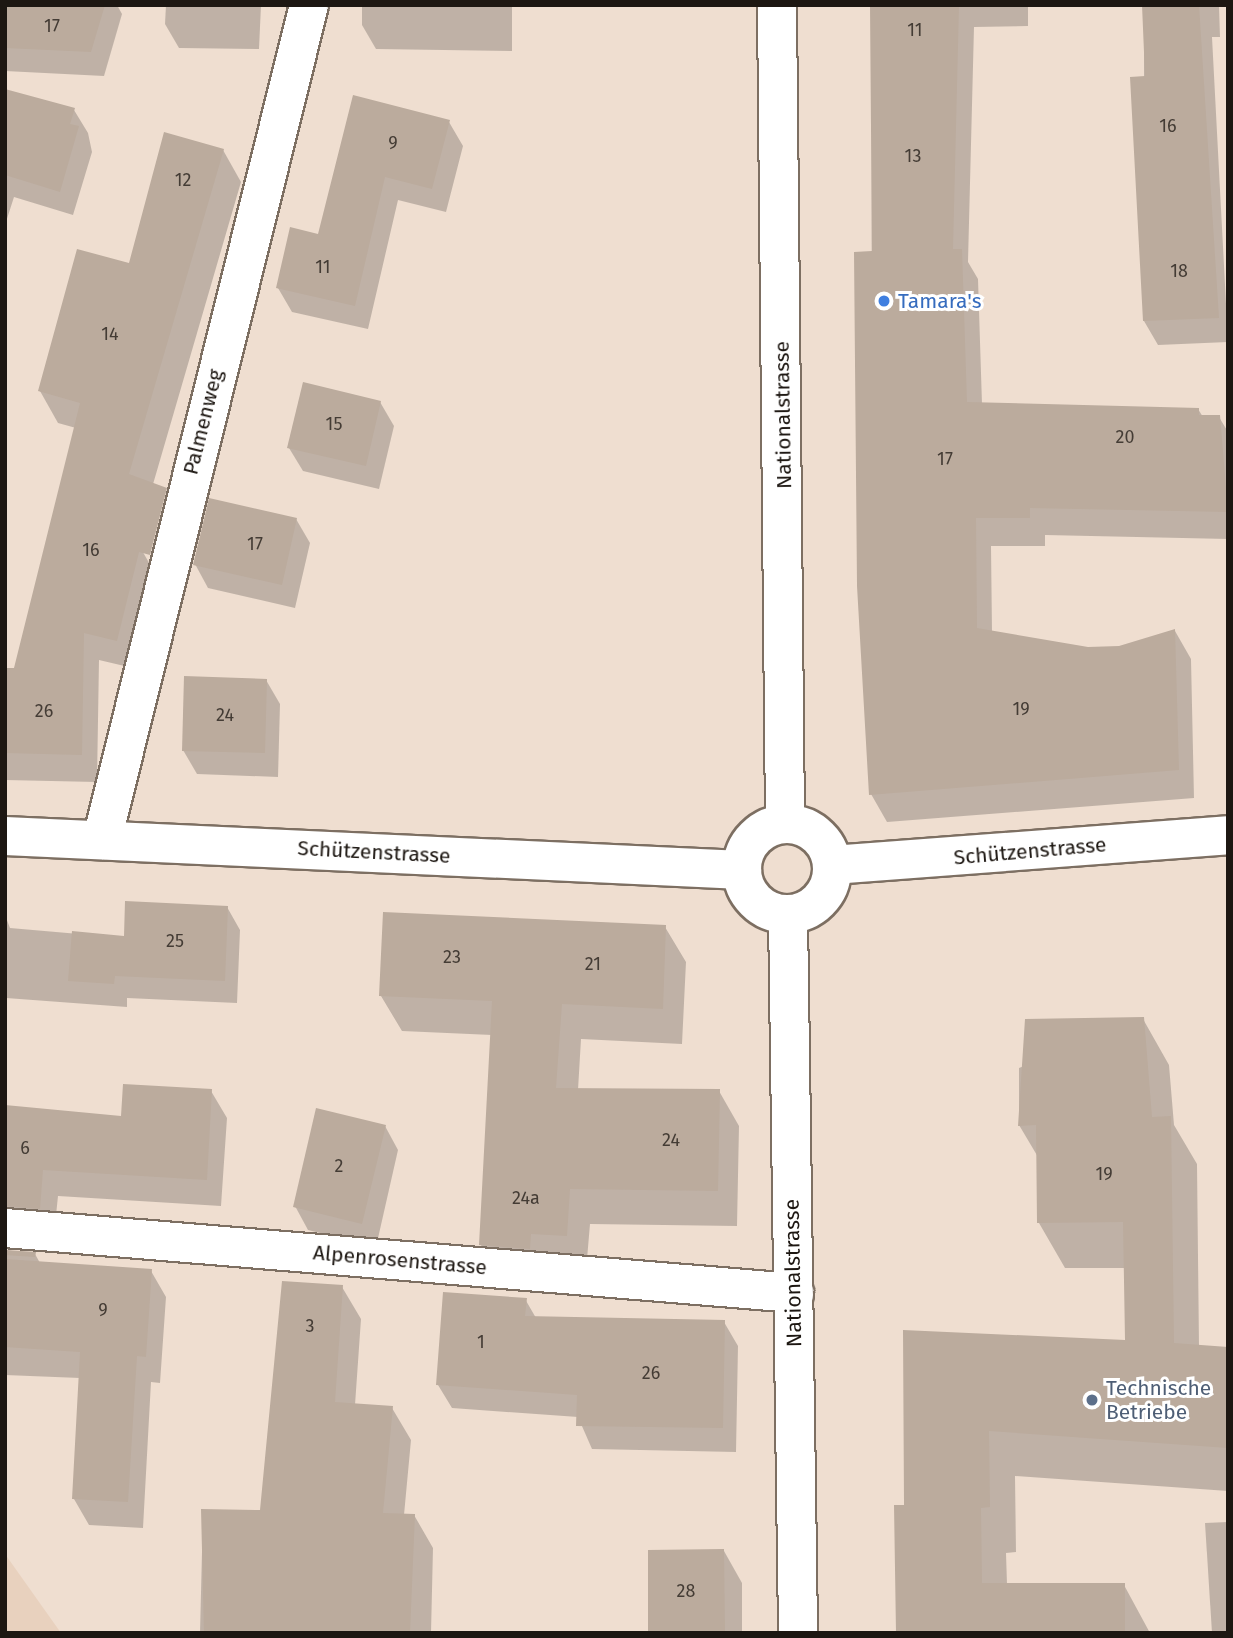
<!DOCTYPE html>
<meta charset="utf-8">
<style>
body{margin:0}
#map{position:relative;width:1233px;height:1638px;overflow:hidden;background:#efded0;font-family:"Fira Sans",sans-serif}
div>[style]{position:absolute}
.built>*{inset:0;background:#e8d1be}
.shadow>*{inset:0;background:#0003}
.building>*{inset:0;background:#bbab9d}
.roads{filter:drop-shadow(2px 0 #7d6f62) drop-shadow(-2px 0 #7d6f62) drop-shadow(0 2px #7d6f62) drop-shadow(0 -2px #7d6f62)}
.street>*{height:38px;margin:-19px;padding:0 19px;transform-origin:19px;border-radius:19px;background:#fff}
.street>.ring{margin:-19px;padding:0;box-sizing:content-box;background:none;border:38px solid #fff;border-radius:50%}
.dots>*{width:19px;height:19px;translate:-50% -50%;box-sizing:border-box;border:4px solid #fff;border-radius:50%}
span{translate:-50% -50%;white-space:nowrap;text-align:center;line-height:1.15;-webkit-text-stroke:6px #fff;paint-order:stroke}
.number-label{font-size:18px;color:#443c35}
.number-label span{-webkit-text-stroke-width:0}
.shop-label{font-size:21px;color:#366cbe}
.left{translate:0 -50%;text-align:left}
.street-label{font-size:21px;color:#1d1712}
.service-label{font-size:21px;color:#4e5e75}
.frame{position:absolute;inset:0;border:7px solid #1d1712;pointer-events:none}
</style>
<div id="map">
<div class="built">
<div style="clip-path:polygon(5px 1554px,61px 1633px,5px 1633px)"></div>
</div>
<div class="shadow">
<div style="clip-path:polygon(5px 5px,117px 5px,122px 14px,104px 76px,5px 71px)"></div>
<div style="clip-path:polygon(166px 5px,261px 5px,259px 49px,179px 48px,165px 24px)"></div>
<div style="clip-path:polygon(362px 5px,512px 5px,512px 51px,376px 49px,362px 25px)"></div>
<div style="clip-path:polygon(872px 5px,1028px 5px,1028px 26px,974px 27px,968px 262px,978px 279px,982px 404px,1198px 409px,1203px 417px,1219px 417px,1228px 432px,1228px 539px,1045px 535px,1045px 546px,991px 546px,992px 632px,1087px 649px,1119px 647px,1175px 631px,1191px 659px,1194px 798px,887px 822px,871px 794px)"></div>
<div style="clip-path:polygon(1144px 5px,1219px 5px,1220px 37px,1212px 37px,1228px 342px,1158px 345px,1144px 321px)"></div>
<div style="clip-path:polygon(5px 91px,74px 110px,88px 133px,92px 152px,73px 215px,14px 197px,5px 225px)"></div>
<div style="clip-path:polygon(355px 97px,449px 122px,463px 146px,446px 212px,398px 200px,368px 329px,292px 312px,278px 288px,319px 236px)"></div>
<div style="clip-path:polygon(223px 150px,241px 182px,149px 498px,76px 428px,58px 423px,40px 391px)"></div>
<div style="clip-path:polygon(380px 402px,394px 426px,379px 489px,303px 471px,289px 448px)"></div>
<div style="clip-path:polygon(296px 519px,310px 543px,295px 608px,208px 588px,195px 564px)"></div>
<div style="clip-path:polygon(140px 547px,156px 575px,133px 668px,99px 660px,97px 782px,5px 780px,5px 670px,15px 670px)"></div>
<div style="clip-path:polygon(266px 680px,280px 704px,278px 777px,197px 774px,183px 750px)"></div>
<div style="clip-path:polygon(227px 907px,240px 930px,237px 1003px,127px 998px,127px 1007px,6px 998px,5px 1013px,5px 915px,10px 928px,125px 938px)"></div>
<div style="clip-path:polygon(665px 927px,686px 962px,682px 1044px,581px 1039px,578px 1090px,719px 1091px,739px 1126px,737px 1226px,590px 1224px,586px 1271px,501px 1280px,481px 1245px,492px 1035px,402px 1031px,381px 996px)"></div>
<div style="clip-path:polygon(1143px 1019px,1169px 1065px,1174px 1125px,1197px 1164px,1199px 1346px,1228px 1348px,1228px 1491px,1015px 1476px,1016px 1552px,1006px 1553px,1007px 1584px,1124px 1585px,1150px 1633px,898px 1633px,906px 1507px,905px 1332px,1127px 1341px,1126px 1268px,1065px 1268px,1039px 1223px,1038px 1157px,1019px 1125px,1019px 1068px)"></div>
<div style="clip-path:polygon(211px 1091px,227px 1118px,221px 1206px,58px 1196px,54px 1235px,5px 1243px,5px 1107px,123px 1117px)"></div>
<div style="clip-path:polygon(385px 1126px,398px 1150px,376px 1247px,308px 1230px,295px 1206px)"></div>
<div style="clip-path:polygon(5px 1250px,35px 1254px,40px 1263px,151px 1271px,166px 1297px,160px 1383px,151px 1382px,143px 1528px,89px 1525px,74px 1499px,80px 1378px,5px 1375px)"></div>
<div style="clip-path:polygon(342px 1287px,361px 1319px,355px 1405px,392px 1408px,411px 1440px,404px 1515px,414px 1515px,433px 1548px,431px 1633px,200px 1633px,203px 1511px,262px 1512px)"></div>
<div style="clip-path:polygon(525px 1299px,536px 1318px,724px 1322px,738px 1346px,736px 1452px,592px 1449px,578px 1417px,452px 1408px,438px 1385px)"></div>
<div style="clip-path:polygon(1228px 1522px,1228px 1633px,1212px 1633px,1205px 1523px)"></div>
<div style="clip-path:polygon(724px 1551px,742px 1583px,742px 1633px,650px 1633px)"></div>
</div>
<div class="building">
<div style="clip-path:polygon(5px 5px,105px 5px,91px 52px,5px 48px)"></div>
<div style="clip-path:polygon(870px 5px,959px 5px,953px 249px,962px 249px,967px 402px,1199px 408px,1199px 415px,1220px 415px,1228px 512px,1030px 508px,1030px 518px,976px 518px,977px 628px,1088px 647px,1119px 646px,1175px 629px,1179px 770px,869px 795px,857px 586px,854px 252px,872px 251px)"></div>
<div style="clip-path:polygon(1142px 5px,1199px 5px,1219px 318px,1143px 321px,1130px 77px,1145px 76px)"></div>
<div style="clip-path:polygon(5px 89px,75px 108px,70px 124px,79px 126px,60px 192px,5px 175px)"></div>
<div style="clip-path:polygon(353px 95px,450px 120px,432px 189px,385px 177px,355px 306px,276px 288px,290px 227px,318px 234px)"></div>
<div style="clip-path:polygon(164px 132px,224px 149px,129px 474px,167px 488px,150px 555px,139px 552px,117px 641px,84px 633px,82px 755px,5px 753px,5px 668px,14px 668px,80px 403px,38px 391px,77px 249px,129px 263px)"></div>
<div style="clip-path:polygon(303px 382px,381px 401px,366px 466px,287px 448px)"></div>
<div style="clip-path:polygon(209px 498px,297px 518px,282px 585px,193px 565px)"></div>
<div style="clip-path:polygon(184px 676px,267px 679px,265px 753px,182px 751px)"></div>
<div style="clip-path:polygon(125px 901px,228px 906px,225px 981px,115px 976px,114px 984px,68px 981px,72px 931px,124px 936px)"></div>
<div style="clip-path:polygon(383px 912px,666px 925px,663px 1009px,562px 1004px,556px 1088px,720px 1089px,718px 1191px,570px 1189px,567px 1236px,531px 1234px,530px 1249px,479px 1245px,492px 1001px,379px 996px)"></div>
<div style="clip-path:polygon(1144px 1017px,1152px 1117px,1171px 1116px,1174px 1343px,1228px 1347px,1228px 1448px,989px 1431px,990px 1507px,981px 1508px,982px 1583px,1125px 1583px,1125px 1633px,896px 1633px,894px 1505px,904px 1505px,903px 1330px,1125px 1340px,1123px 1222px,1037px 1223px,1036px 1125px,1018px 1126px,1025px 1019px)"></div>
<div style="clip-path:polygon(123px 1084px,212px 1089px,207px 1180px,43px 1170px,40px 1209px,5px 1206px,5px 1105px,121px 1116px)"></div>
<div style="clip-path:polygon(316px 1108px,386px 1125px,362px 1224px,293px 1207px)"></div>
<div style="clip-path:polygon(5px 1250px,36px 1252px,35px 1257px,5px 1255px)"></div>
<div style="clip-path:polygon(5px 1259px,152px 1269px,146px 1357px,137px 1356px,128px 1502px,72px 1499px,80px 1352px,5px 1347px)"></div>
<div style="clip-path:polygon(282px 1281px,343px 1285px,335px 1402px,393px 1406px,383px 1513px,415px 1514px,410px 1633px,204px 1633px,201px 1509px,260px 1510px)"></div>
<div style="clip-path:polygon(443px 1292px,527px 1298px,525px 1316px,725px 1320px,723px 1428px,576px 1426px,577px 1395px,436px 1385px)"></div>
<div style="clip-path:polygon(724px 1549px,725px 1633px,648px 1633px,648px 1550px)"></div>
</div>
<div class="roads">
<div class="street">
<div style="left:777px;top:5px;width:819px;rotate:89.44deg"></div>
<div class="ring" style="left:742px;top:824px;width:52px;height:52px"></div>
<div style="left:5px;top:836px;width:738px;rotate:2.64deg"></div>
<div style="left:102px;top:840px;width:860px;rotate:-76.08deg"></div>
<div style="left:832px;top:865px;width:397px;rotate:-4.3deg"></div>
<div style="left:788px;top:914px;width:719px;rotate:89.2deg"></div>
<div style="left:5px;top:1228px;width:792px;rotate:4.71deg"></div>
</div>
</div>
<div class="dots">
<div style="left:884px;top:301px;background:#3f7fe0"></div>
<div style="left:1092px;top:1400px;background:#5c6f8a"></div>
</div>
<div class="number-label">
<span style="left:52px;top:26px">17</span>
<span style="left:915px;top:30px">11</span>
<span style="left:1168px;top:126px">16</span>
<span style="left:393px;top:143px">9</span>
<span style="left:913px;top:156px">13</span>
<span style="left:183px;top:180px">12</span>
<span style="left:323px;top:267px">11</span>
<span style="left:1179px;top:271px">18</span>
<span style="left:110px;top:334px">14</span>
<span style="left:334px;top:424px">15</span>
<span style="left:1125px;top:437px">20</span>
<span style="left:945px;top:459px">17</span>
<span style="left:255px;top:544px">17</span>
<span style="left:91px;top:550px">16</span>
<span style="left:1021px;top:709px">19</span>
<span style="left:44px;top:711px">26</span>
<span style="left:225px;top:715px">24</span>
<span style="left:175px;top:941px">25</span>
<span style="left:452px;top:957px">23</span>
<span style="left:593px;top:964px">21</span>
<span style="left:671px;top:1140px">24</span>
<span style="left:25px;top:1148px">6</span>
<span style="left:339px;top:1166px">2</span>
<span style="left:1104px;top:1174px">19</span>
<span style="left:526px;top:1198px">24a</span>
<span style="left:103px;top:1310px">9</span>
<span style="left:310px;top:1326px">3</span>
<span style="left:481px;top:1342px">1</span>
<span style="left:651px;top:1373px">26</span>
<span style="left:686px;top:1591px">28</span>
</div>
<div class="shop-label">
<span class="left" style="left:898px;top:301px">Tamara's</span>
</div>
<div class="street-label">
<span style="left:783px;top:415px;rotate:-91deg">Nationalstrasse</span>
<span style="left:203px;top:422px;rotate:-76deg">Palmenweg</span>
<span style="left:1030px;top:851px;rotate:-5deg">Schützenstrasse</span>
<span style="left:374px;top:852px;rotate:3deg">Schützenstrasse</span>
<span style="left:400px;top:1260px;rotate:5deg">Alpenrosenstrasse</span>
<span style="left:793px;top:1273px;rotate:-91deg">Nationalstrasse</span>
</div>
<div class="service-label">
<span class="left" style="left:1106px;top:1400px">Technische<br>Betriebe</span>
</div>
<div class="frame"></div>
</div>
